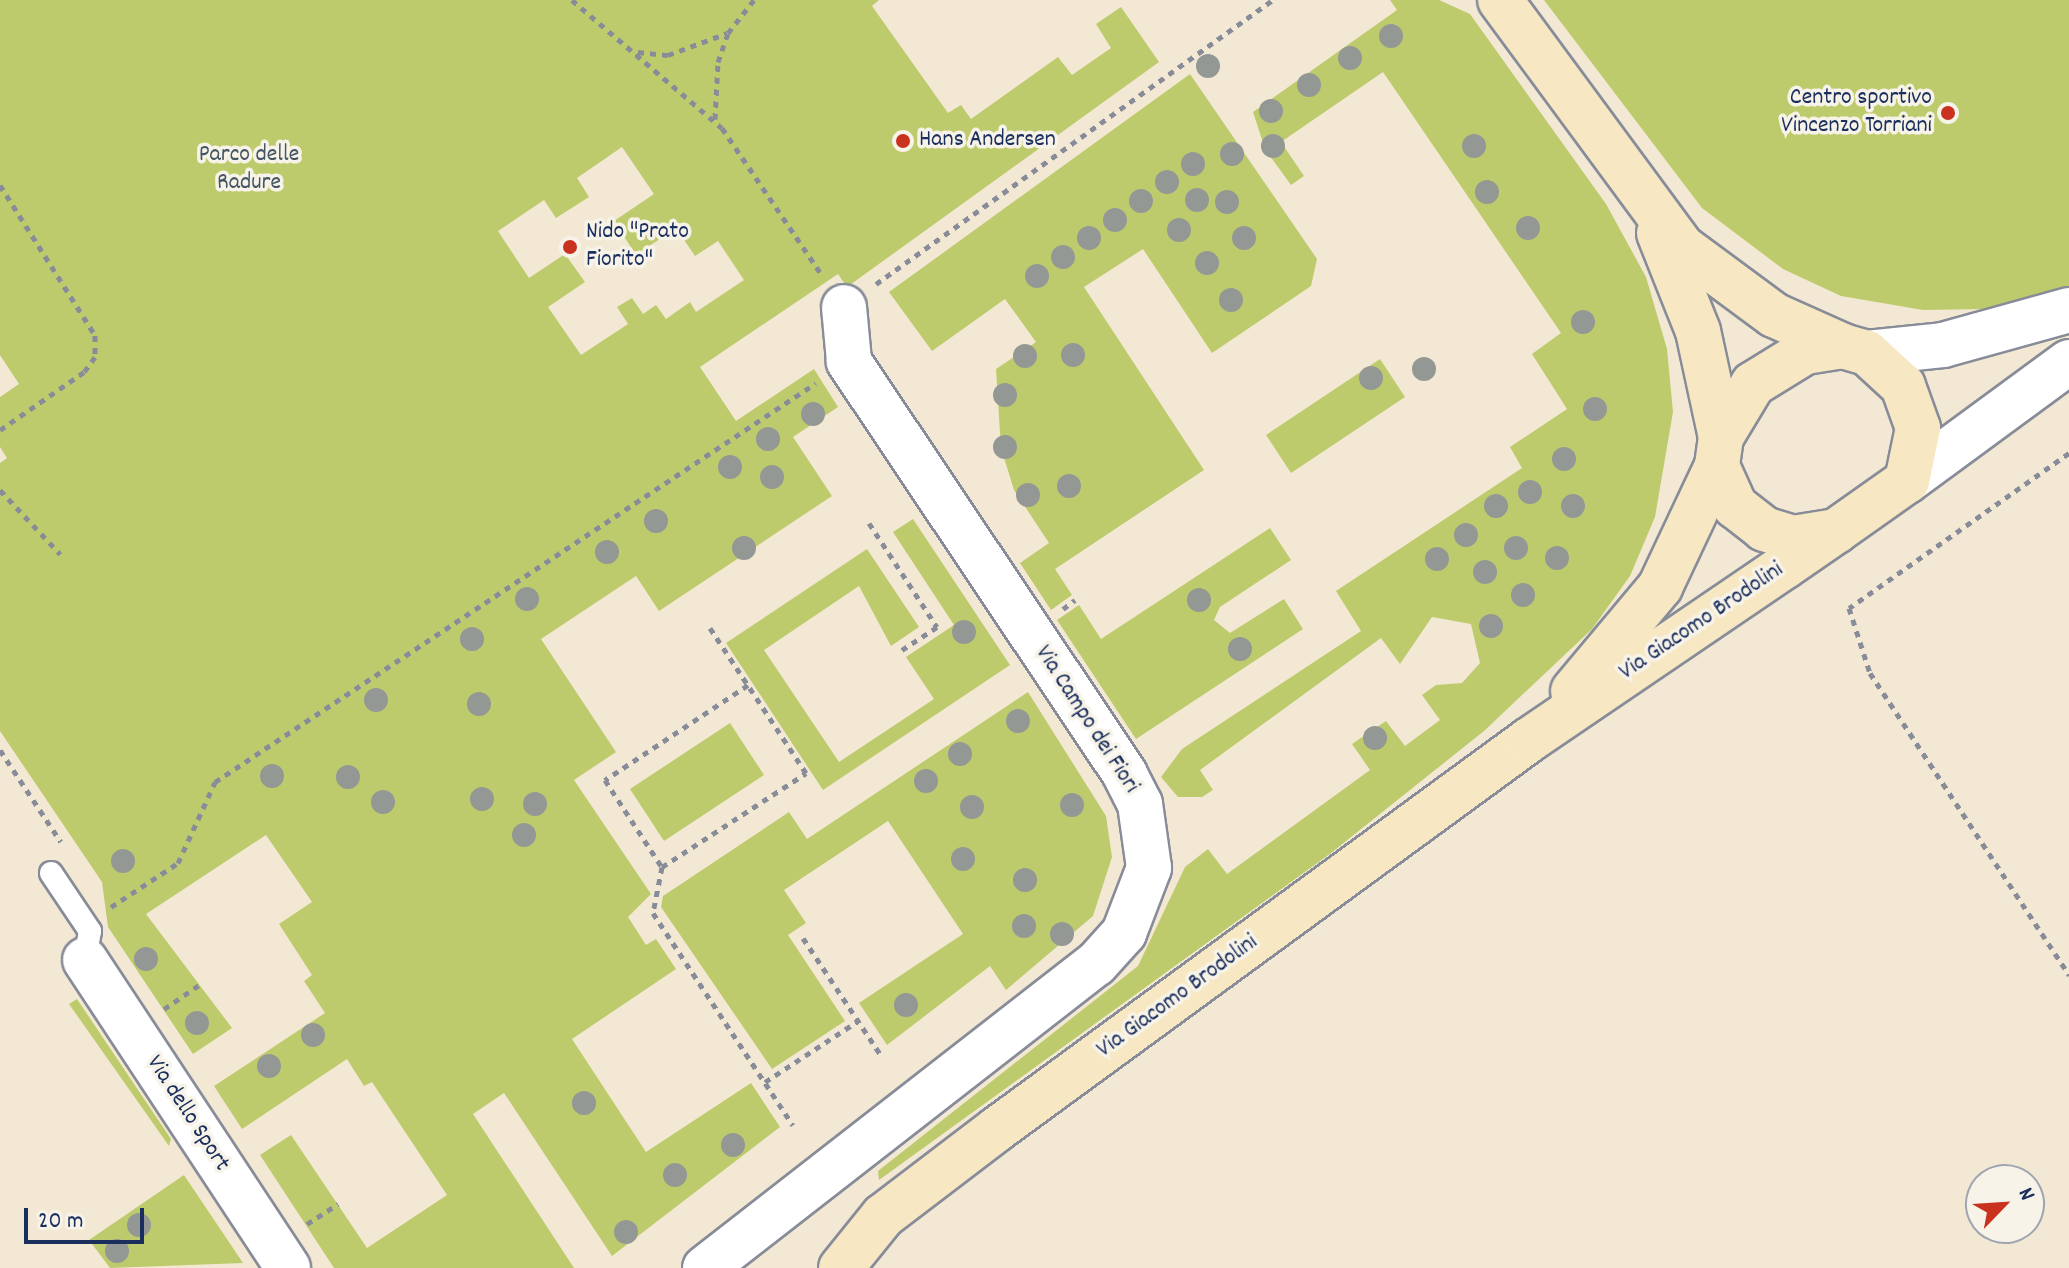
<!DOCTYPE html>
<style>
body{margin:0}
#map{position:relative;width:2069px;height:1268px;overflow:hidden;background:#f3e8d3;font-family:Dekko,sans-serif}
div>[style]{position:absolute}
.green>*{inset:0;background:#becb6d}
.path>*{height:5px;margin-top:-2.5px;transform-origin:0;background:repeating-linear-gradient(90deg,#878c98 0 6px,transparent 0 12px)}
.roads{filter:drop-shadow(2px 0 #878c98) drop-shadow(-2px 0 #878c98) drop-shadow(0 2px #878c98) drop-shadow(0 -2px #878c98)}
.lane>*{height:22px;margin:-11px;padding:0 11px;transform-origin:11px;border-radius:11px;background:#fff}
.street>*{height:44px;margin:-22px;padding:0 22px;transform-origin:22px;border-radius:22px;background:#fff}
.secondary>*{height:44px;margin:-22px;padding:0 22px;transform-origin:22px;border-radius:22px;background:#f7e8c3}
.trees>*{width:24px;height:24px;margin:-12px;border-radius:50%;background:#939895}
.dots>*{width:22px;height:22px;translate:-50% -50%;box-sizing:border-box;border:4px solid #f7f3e8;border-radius:50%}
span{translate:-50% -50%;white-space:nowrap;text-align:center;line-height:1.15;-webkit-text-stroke:7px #f7f3e8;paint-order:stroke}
.poi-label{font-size:24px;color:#1b2f5e}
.right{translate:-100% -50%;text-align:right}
.left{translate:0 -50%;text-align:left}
.park-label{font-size:24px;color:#445662}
.street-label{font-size:24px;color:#1b2f5e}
.north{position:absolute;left:1965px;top:1164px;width:80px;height:80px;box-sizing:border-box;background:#f7f3e8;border:2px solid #9fa5b1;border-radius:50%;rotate:65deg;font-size:22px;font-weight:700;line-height:32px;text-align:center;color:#1b2f5e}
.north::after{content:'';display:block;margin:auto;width:28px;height:36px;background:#c8321e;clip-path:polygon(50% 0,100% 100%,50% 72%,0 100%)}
.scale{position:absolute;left:24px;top:1208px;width:120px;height:36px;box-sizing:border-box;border:4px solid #1b2f5e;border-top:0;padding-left:10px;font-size:24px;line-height:28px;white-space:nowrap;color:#1b2f5e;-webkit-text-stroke:6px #f7f3e8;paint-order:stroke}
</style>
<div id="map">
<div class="green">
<div style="clip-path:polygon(evenodd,0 0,879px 0,872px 6px,948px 113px,961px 105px,971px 119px,1058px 57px,1072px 75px,1111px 48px,1096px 24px,1121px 7px,1159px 62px,847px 287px,838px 274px,700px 367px,736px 421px,814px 369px,838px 407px,793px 437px,832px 496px,659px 611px,636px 576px,541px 639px,616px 752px,574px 780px,651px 894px,628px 917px,646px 945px,656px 939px,676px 969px,572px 1039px,646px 1152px,751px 1083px,780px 1127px,612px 1256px,504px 1093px,473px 1114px,574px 1268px,334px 1268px,260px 1155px,291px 1135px,367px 1248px,447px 1195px,372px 1082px,364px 1086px,347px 1059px,242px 1129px,214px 1086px,325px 1013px,304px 981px,312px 975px,279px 924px,312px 902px,266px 835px,146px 914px,232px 1028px,193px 1054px,108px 927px,102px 882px,0 731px,0 463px,7px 458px,0 447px,0 397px,19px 384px,0 355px,0 0,622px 147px,654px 194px,614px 221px,636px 255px,676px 228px,695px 256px,718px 241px,744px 280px,696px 312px,690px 302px,666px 319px,656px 305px,643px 314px,632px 298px,617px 307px,628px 324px,581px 355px,548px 307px,585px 282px,565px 254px,529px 278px,498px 231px,544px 200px,556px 218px,589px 197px,577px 178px,622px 147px)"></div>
<div style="clip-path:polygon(1390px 0,1439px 0,1470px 14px,1606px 204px,1646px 277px,1667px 349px,1673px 412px,1655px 517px,1630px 576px,1592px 629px,1484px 731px,1331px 853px,879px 1180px,878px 1171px,1138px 966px,1185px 867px,1208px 849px,1227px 874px,1370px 770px,1352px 744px,1386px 721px,1405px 746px,1440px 720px,1422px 695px,1436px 685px,1462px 683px,1480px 663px,1471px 624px,1432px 617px,1400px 664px,1381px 638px,1200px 770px,1213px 790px,1202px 797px,1178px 797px,1161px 777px,1182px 749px,1361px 631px,1336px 591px,1522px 468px,1510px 447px,1567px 409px,1532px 354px,1561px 333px,1383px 72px,1281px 142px,1304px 176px,1291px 185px,1265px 149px,1253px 112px,1397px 10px)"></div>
<div style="clip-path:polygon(1544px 0,2069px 0,2069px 286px,1983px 309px,1923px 310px,1841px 296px,1783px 269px,1702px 208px)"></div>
<div style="clip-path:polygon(1190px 74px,1317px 259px,1311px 286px,1212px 353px,1143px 249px,1084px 287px,1204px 470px,1055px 569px,1072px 595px,1051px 610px,1020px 563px,1049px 543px,1014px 490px,1001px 448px,996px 369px,1036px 342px,1005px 299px,932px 351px,889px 292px)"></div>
<div style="clip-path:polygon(1380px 359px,1405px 397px,1291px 473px,1266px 435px)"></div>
<div style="clip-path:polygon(913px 519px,1010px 665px,823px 790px,726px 643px,867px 549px,919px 627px,891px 646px,859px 586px,764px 650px,839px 762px,934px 699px,906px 657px,954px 625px,893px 532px)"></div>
<div style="clip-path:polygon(1270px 528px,1291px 560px,1220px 607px,1214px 620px,1230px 633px,1284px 599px,1303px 629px,1136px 739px,1057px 620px,1079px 605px,1101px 639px)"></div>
<div style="clip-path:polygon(1028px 692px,1106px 816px,1112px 857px,1093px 916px,1006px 990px,990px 966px,887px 1045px,859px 1003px,963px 934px,888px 821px,784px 890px,806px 923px,788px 935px,845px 1021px,772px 1069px,661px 907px,663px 896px,789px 812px,807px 839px)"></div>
<div style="clip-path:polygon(730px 723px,764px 775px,664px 841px,630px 789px)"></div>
<div style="clip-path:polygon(77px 999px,171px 1139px,169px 1146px,69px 1004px)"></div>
<div style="clip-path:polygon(184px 1175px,243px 1263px,110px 1268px,89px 1240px)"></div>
</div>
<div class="path">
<div style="left:572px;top:0;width:197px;rotate:40.5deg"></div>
<div style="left:722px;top:128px;width:178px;rotate:55.8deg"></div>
<div style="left:638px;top:52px;width:30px;rotate:6deg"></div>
<div style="left:668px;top:55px;width:63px;rotate:-20.4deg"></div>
<div style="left:715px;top:119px;width:57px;rotate:-87deg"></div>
<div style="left:718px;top:62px;width:31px;rotate:-71deg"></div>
<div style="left:728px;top:33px;width:42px;rotate:-51.8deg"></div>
<div style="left:0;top:185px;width:178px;rotate:57.7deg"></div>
<div style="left:95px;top:335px;width:22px;rotate:90deg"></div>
<div style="left:95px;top:357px;width:19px;rotate:126deg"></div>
<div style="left:84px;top:372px;width:102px;rotate:145.4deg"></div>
<div style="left:876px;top:284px;width:487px;rotate:-35.6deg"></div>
<div style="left:2069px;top:453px;width:269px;rotate:144.8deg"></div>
<div style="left:1849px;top:608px;width:68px;rotate:72.1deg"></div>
<div style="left:1870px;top:673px;width:362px;rotate:56.6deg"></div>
<div style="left:0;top:490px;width:88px;rotate:46.8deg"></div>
<div style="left:869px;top:523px;width:124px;rotate:56.8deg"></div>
<div style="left:937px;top:627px;width:45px;rotate:146.7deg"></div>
<div style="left:1063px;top:609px;width:15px;rotate:-37deg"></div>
<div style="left:748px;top:685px;width:172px;rotate:146.4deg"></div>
<div style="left:605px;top:780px;width:104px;rotate:56.8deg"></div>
<div style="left:662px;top:867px;width:47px;rotate:101.1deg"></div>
<div style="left:653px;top:913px;width:254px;rotate:56.6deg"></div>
<div style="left:0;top:750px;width:110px;rotate:56.5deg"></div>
<div style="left:662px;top:867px;width:172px;rotate:-33.1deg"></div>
<div style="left:806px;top:773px;width:174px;rotate:-123.5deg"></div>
<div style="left:111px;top:907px;width:80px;rotate:-33.3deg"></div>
<div style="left:178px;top:863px;width:89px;rotate:-65.4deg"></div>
<div style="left:215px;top:782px;width:721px;rotate:-33.58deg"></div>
<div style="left:803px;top:938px;width:143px;rotate:56.4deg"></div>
<div style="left:164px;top:1009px;width:46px;rotate:-34.4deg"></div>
<div style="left:765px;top:1082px;width:111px;rotate:-33.3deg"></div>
<div style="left:307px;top:1224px;width:37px;rotate:-33deg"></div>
</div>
<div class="roads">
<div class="lane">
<div style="left:51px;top:873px;width:70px;rotate:56.1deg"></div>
<div style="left:90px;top:931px;width:29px;rotate:100deg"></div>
</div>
<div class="street">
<div style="left:1867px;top:353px;width:76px;rotate:-6deg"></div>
<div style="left:1943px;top:345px;width:131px;rotate:-15.5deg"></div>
<div style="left:1907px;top:481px;width:201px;rotate:-36.3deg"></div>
<div style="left:85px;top:960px;width:369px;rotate:56.6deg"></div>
<div style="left:705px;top:1268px;width:495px;rotate:-37.9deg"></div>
<div style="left:1096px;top:964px;width:42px;rotate:-47.9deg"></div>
<div style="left:1124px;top:933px;width:70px;rotate:-69deg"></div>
<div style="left:1149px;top:868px;width:65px;rotate:-98deg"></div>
<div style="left:1140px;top:804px;width:34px;rotate:-117deg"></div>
<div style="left:1125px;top:774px;width:497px;rotate:-123.8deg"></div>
<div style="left:849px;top:361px;width:54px;rotate:-95.3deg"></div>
</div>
<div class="secondary">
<div style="left:1500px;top:0;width:307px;rotate:53.6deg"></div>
<div style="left:1682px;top:247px;width:114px;rotate:36.5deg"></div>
<div style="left:1774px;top:315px;width:76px;rotate:24.2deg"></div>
<div style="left:1659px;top:233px;width:105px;rotate:68.3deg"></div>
<div style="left:1698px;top:331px;width:108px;rotate:77.8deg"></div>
<div style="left:1573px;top:691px;width:136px;rotate:-50.1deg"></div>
<div style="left:1660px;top:587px;width:134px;rotate:-64.8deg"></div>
<div style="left:841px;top:1268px;width:67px;rotate:-51.1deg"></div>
<div style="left:883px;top:1216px;width:143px;rotate:-37.3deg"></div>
<div style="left:997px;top:1129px;width:659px;rotate:-36.17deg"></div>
<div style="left:1529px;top:740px;width:308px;rotate:-34.2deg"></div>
<div style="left:1784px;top:567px;width:63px;rotate:-34.7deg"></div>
<div style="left:1836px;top:531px;width:87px;rotate:-35.2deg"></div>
<div style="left:1907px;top:481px;width:54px;rotate:-78.3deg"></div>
<div style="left:1918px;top:428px;width:45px;rotate:-109.7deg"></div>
<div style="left:1903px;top:386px;width:49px;rotate:-137.5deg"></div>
<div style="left:1867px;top:353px;width:25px;rotate:-164deg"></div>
<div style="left:1843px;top:346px;width:38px;rotate:171deg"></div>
<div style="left:1805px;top:352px;width:61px;rotate:148.4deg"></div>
<div style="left:1753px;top:384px;width:62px;rotate:121.1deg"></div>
<div style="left:1721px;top:437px;width:29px;rotate:98deg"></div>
<div style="left:1717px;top:466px;width:44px;rotate:65.8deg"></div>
<div style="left:1735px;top:506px;width:37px;rotate:38deg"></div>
<div style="left:1764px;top:529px;width:30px;rotate:17deg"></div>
<div style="left:1793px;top:538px;width:44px;rotate:-9.2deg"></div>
</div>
</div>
<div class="trees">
<div style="left:1391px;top:36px"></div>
<div style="left:1350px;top:58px"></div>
<div style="left:1208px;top:66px"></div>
<div style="left:1309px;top:85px"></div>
<div style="left:1271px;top:111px"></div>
<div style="left:1273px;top:146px"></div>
<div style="left:1474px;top:146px"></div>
<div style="left:1232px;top:154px"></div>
<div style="left:1193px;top:164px"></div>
<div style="left:1167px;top:182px"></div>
<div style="left:1487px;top:192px"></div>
<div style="left:1197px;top:200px"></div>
<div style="left:1141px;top:201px"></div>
<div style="left:1227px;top:202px"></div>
<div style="left:1115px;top:220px"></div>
<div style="left:1528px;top:228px"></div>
<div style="left:1179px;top:230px"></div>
<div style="left:1089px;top:238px"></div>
<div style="left:1244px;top:238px"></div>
<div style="left:1063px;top:257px"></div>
<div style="left:1207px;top:263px"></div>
<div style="left:1037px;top:276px"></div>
<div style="left:1231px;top:300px"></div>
<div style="left:1583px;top:322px"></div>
<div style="left:1073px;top:355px"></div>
<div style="left:1025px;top:356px"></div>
<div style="left:1424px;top:369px"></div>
<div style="left:1371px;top:378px"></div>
<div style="left:1005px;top:395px"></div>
<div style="left:1595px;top:409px"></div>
<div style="left:813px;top:414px"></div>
<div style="left:768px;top:439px"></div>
<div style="left:1005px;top:447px"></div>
<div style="left:1564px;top:459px"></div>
<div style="left:730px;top:467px"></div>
<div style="left:772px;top:477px"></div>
<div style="left:1069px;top:486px"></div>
<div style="left:1530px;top:492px"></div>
<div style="left:1028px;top:495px"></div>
<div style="left:1496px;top:506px"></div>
<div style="left:1573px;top:506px"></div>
<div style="left:656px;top:521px"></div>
<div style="left:1466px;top:535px"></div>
<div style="left:744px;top:548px"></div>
<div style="left:1516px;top:548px"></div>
<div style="left:607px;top:552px"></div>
<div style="left:1557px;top:558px"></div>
<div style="left:1437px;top:559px"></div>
<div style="left:1485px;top:572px"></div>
<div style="left:1523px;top:595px"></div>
<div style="left:527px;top:599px"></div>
<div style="left:1199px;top:600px"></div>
<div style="left:1491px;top:626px"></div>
<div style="left:964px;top:632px"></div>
<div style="left:472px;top:639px"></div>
<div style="left:1240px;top:649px"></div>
<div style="left:376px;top:700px"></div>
<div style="left:479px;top:704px"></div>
<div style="left:1018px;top:721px"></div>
<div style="left:1375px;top:738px"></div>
<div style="left:960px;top:754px"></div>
<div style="left:272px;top:776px"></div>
<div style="left:348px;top:777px"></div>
<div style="left:926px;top:781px"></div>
<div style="left:482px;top:799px"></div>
<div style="left:383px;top:802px"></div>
<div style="left:535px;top:804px"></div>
<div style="left:1072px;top:805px"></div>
<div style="left:972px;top:807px"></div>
<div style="left:524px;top:835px"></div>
<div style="left:963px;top:859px"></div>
<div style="left:123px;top:861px"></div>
<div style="left:1025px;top:880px"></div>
<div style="left:1024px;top:926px"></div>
<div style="left:1062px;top:934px"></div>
<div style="left:146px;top:959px"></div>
<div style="left:906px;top:1005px"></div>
<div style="left:197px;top:1023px"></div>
<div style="left:313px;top:1035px"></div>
<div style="left:269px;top:1066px"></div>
<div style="left:584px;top:1103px"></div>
<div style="left:733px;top:1145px"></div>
<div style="left:675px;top:1175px"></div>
<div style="left:139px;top:1225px"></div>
<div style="left:626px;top:1232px"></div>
<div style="left:117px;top:1251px"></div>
</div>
<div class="dots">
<div style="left:1948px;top:113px;background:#c8321e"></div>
<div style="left:903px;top:141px;background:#c8321e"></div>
<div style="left:570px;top:247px;background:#c8321e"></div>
</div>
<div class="poi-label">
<span class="right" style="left:1932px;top:113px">Centro sportivo<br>Vincenzo Torriani</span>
<span class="left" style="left:919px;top:141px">Hans Andersen</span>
<span class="left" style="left:586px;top:247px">Nido "Prato<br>Fiorito"</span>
</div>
<div class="park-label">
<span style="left:249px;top:170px">Parco delle<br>Radure</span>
</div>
<div class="street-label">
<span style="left:1702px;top:622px;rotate:-34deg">Via Giacomo Brodolini</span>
<span style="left:1086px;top:720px;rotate:57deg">Via Campo dei Fiori</span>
<span style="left:1178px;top:997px;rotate:-36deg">Via Giacomo Brodolini</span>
<span style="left:187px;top:1114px;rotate:57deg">Via dello Sport</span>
</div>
<div class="north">N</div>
<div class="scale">20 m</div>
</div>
